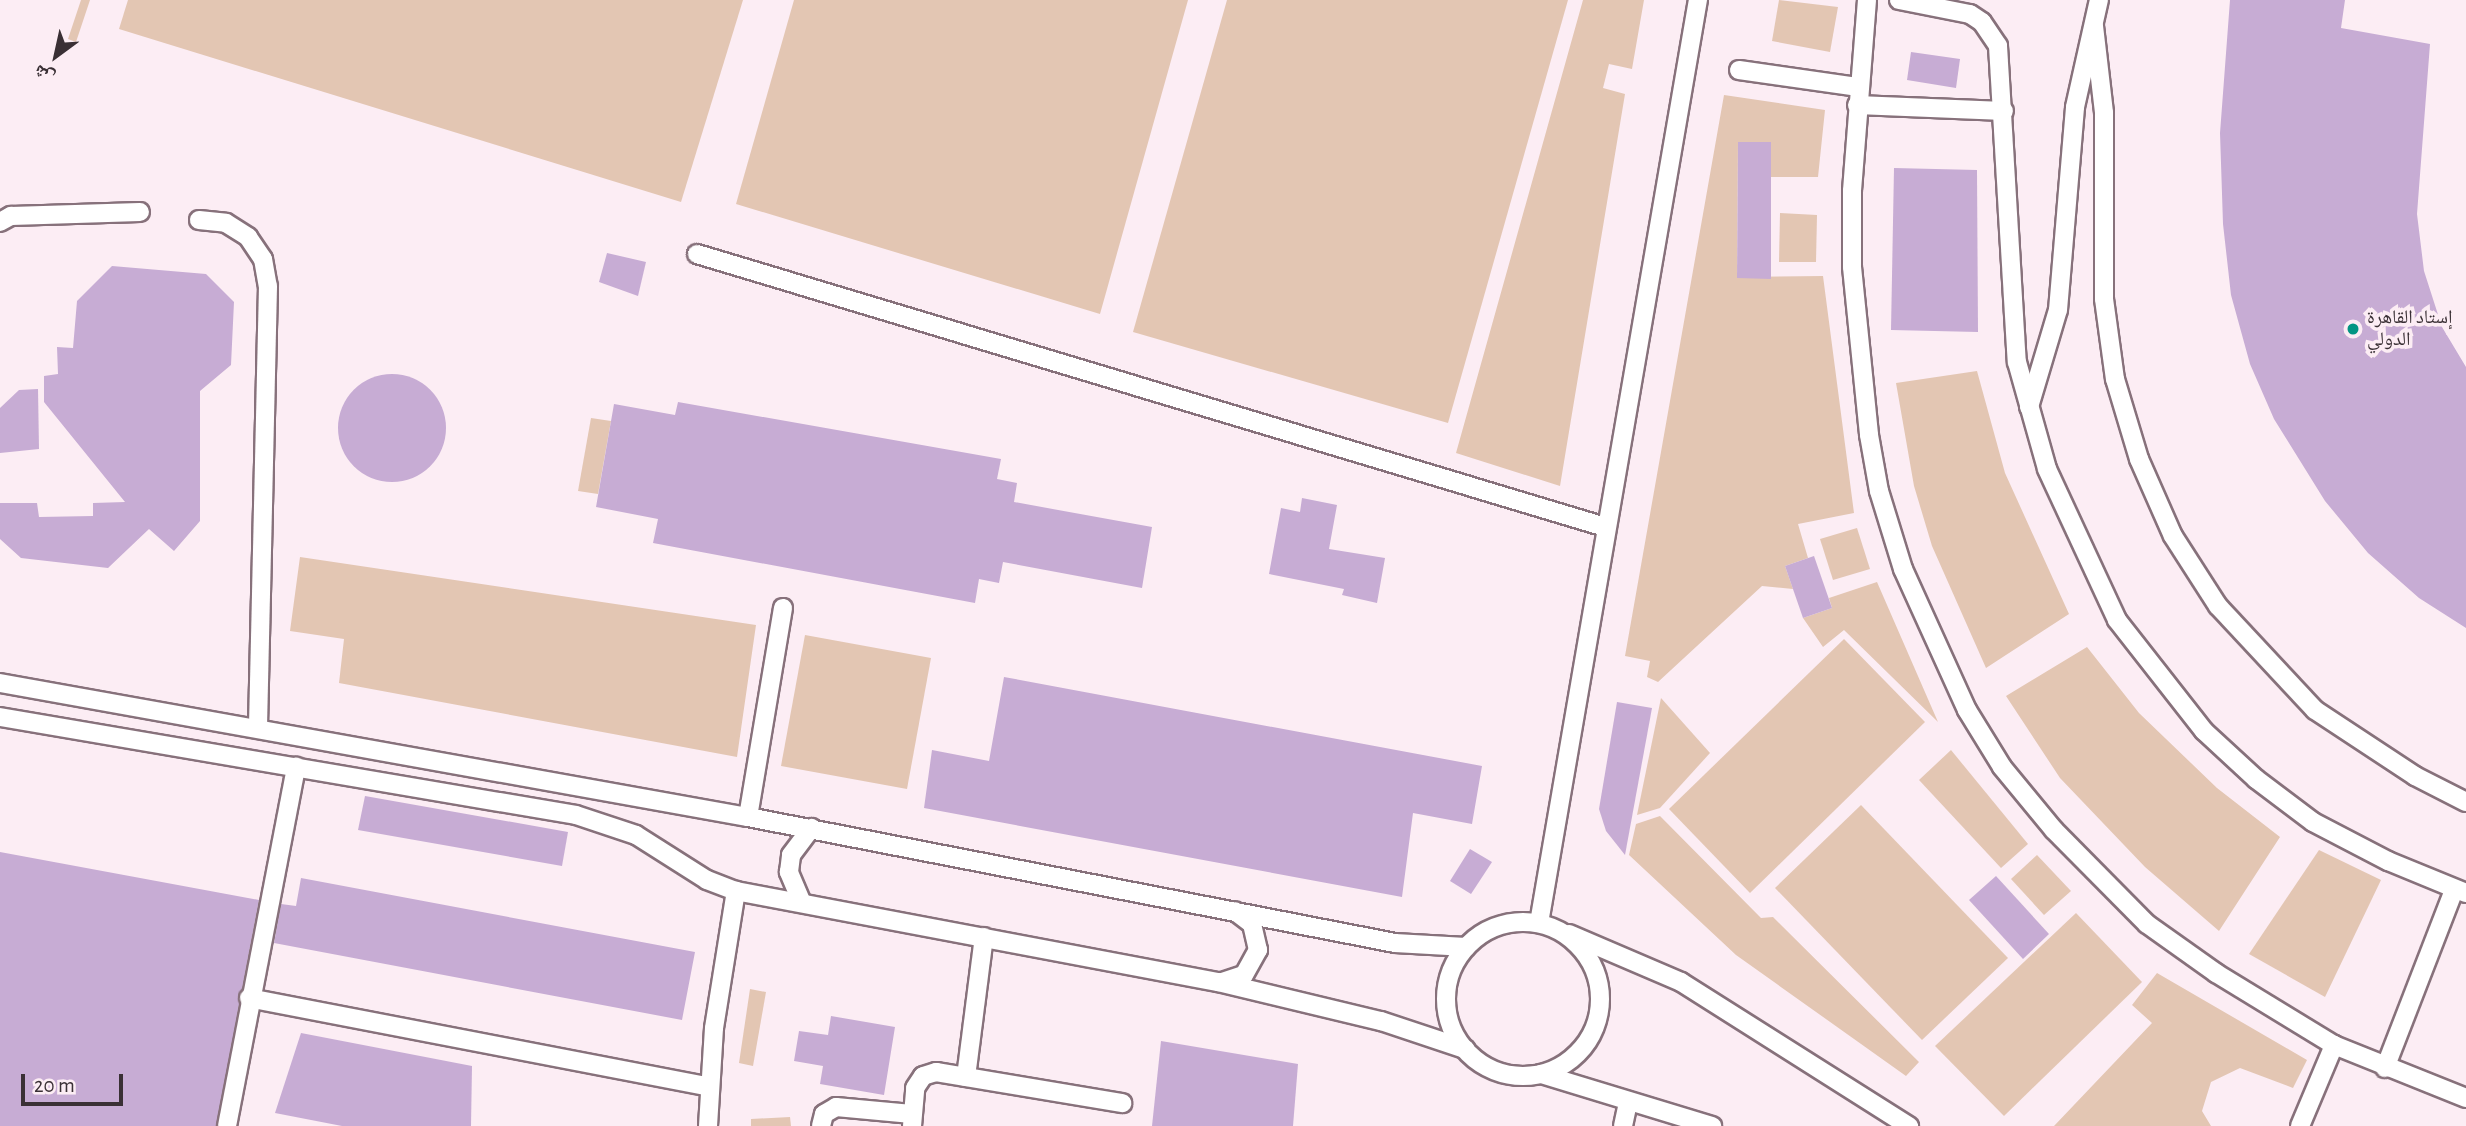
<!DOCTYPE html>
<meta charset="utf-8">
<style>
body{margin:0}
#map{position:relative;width:2466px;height:1126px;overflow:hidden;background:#fcedf4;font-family:"Alegreya Sans","Noto Naskh Arabic",sans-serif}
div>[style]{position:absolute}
.green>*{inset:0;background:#e3c6b3}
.building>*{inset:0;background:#c7acd4}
.round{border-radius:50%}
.roads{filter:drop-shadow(2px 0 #87717b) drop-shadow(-2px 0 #87717b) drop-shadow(0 2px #87717b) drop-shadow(0 -2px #87717b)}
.service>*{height:18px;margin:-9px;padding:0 9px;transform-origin:9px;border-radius:9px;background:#fff}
.service>.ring{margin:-9px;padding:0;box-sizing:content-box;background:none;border:18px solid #fff;border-radius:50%}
.dots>*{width:19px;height:19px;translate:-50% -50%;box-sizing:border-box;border:4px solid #fcedf4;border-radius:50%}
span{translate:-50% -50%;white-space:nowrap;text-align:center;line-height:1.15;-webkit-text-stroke:7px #fcedf4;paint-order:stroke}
.poi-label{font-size:19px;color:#3a3035}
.left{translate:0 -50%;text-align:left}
.north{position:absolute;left:21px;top:21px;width:70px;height:70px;-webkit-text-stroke:5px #fcedf4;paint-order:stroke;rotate:213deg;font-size:19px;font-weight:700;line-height:28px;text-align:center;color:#3a3035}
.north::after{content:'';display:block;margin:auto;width:24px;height:32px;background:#3a3035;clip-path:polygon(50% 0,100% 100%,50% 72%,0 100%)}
.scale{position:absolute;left:21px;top:1074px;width:102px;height:32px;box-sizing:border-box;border:4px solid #3a3035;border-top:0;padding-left:9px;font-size:21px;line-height:24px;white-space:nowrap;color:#3a3035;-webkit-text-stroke:5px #fcedf4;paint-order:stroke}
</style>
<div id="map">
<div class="green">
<div style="clip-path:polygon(81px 0,90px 0,76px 42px,68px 39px)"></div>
<div style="clip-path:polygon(128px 0,743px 0,681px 202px,119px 29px)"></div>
<div style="clip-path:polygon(794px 0,1188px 0,1100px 314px,736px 204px)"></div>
<div style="clip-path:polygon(1227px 0,1568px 0,1448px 423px,1133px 332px)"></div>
<div style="clip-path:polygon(1583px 0,1644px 0,1632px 69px,1609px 64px,1603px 88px,1625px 94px,1560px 486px,1456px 453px)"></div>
<div style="clip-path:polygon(1779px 0,1838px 7px,1830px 52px,1772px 41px)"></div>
<div style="clip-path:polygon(1724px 95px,1825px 110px,1818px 177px,1771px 177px,1771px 142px,1738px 142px,1737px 277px,1823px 276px,1854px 513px,1798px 524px,1808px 558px,1785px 566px,1793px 589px,1762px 586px,1658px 682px,1647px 677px,1650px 661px,1625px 656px)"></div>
<div style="clip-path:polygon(1780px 213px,1817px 215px,1816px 262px,1779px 262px)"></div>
<div style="clip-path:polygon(1977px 371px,2005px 473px,2069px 614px,1986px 668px,1932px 546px,1914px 486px,1896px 383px)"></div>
<div style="clip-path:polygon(591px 418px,611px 421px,598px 494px,578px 491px)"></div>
<div style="clip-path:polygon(1857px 528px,1870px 569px,1833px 580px,1820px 539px)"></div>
<div style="clip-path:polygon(300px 557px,756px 625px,737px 757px,339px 683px,344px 639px,290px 631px)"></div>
<div style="clip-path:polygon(1877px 582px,1938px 722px,1844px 630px,1823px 647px,1803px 618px,1832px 608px,1829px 598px)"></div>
<div style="clip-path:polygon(805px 635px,931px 658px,907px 789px,781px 766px)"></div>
<div style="clip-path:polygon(1844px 639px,1925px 722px,1750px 893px,1669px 809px)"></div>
<div style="clip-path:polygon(2087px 647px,2139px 713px,2217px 788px,2280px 837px,2219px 931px,2145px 867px,2060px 778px,2006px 696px)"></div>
<div style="clip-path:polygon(1661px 698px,1710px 753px,1660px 808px,1637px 815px)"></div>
<div style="clip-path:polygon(1951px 750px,2028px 844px,2001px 868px,1919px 780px)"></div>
<div style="clip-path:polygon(1861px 805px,2008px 958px,1922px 1040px,1775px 888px)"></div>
<div style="clip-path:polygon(1660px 816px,1761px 918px,1773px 917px,1919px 1062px,1906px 1076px,1736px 955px,1629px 855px,1636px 824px)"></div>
<div style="clip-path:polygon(2319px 850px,2381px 880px,2325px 997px,2249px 954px)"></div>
<div style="clip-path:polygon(2037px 855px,2071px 891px,2044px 915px,2011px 879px)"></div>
<div style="clip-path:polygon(2076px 913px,2142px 982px,2004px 1116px,1935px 1046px)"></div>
<div style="clip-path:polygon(2157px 973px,2307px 1060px,2293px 1088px,2240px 1068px,2211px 1082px,2202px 1111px,2211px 1126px,2054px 1126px,2152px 1023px,2132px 1005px)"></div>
<div style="clip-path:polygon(750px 989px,766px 992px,753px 1066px,739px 1063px)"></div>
<div style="clip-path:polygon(790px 1117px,791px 1126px,751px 1126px,751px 1119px)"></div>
</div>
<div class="building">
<div style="clip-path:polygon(2230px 0,2345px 0,2341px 28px,2430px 44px,2417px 214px,2424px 271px,2442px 327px,2466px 367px,2466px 628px,2419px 598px,2368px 553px,2325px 501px,2274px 419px,2250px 364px,2231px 295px,2223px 224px,2220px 133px)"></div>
<div style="clip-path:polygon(1911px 52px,1960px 59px,1956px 88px,1907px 80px)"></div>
<div style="clip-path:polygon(1738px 142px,1771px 142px,1771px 279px,1737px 278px)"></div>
<div style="clip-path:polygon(1894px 168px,1977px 170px,1978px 332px,1891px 330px)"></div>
<div style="clip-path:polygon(607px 253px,646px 262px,638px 296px,599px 282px)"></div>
<div style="clip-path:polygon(112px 266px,206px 274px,234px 302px,231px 365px,200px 391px,200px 521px,174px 551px,149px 529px,108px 568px,21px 558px,0 539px,0 503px,37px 503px,39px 517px,93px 516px,93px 503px,125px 502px,44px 402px,44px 376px,58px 374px,57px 347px,73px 348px,77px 301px)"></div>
<div class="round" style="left:338px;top:374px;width:108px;height:108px"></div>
<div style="clip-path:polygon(38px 389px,39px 449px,0 453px,0 408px,19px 390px)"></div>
<div style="clip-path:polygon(678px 402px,1001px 459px,997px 479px,1017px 483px,1014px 502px,1152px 527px,1142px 588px,1003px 562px,999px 583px,979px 579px,975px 603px,653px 543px,658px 519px,596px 507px,614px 404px,675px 415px)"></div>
<div style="clip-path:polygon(1302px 498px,1337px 505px,1329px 549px,1385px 558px,1377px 603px,1342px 595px,1344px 589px,1269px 574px,1281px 508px,1300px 512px)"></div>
<div style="clip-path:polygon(1814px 556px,1832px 608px,1803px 618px,1785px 566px)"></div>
<div style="clip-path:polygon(1004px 677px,1482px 766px,1472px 824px,1413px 813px,1402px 897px,924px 808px,932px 750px,989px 761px)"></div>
<div style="clip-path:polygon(1617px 702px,1652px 708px,1625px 855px,1606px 831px,1599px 809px)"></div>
<div style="clip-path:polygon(365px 796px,568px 832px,562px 866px,358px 830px)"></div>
<div style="clip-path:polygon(1470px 849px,1492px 862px,1471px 894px,1450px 881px)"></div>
<div style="clip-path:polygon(0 852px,259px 900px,216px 1126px,0 1126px)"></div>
<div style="clip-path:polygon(1996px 876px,2049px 934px,2023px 959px,1969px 900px)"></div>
<div style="clip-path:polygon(301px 878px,695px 952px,682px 1020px,274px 943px,281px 904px,296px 906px)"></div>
<div style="clip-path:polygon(831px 1016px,895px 1027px,884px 1095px,820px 1084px,823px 1066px,794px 1061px,799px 1031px,828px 1035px)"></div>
<div style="clip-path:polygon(301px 1033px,472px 1066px,471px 1126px,342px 1126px,275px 1113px)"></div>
<div style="clip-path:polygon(1161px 1041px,1298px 1064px,1293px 1126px,1152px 1126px)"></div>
</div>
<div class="roads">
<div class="service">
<div style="left:1867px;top:0;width:192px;rotate:94.5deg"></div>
<div style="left:1852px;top:191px;width:76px;rotate:90deg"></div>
<div style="left:1852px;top:267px;width:169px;rotate:84.2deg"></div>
<div style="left:1869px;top:435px;width:57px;rotate:79.9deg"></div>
<div style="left:1879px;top:491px;width:82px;rotate:72.9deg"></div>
<div style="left:1903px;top:569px;width:155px;rotate:65.6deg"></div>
<div style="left:1967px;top:710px;width:67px;rotate:58.4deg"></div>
<div style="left:2002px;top:767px;width:82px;rotate:50.5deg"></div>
<div style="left:2054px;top:830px;width:132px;rotate:45.3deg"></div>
<div style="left:2147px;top:924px;width:85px;rotate:35.4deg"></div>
<div style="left:2216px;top:973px;width:138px;rotate:31.4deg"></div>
<div style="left:2334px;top:1045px;width:142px;rotate:21.9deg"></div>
<div style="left:1899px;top:0;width:72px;rotate:11.2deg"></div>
<div style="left:1970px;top:14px;width:14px;rotate:34deg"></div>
<div style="left:1982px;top:22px;width:29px;rotate:56deg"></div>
<div style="left:1998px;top:46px;width:317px;rotate:86.6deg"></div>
<div style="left:2017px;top:362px;width:111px;rotate:74.3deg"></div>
<div style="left:2047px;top:469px;width:166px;rotate:65.1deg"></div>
<div style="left:2117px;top:620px;width:141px;rotate:51.9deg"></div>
<div style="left:2204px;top:731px;width:71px;rotate:42.7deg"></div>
<div style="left:2256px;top:779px;width:71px;rotate:37deg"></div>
<div style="left:2313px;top:822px;width:85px;rotate:27.5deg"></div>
<div style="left:2388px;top:861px;width:84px;rotate:22.3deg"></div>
<div style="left:2094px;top:26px;width:88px;rotate:83.4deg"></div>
<div style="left:2104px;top:113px;width:186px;rotate:90deg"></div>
<div style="left:2104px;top:299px;width:81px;rotate:82.2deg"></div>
<div style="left:2115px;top:379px;width:84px;rotate:73.3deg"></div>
<div style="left:2139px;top:459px;width:84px;rotate:66.2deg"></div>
<div style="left:2173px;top:536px;width:83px;rotate:57.3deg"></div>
<div style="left:2218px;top:606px;width:142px;rotate:47deg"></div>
<div style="left:2315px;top:710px;width:120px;rotate:33.4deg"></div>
<div style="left:2415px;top:776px;width:57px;rotate:27deg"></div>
<div style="left:1739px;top:70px;width:121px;rotate:8.1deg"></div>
<div style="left:1857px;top:105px;width:147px;rotate:2.3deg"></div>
<div style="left:199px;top:220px;width:27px;rotate:6deg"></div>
<div style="left:226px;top:223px;width:26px;rotate:32deg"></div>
<div style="left:248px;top:237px;width:27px;rotate:56deg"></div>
<div style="left:263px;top:259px;width:27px;rotate:80deg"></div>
<div style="left:268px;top:286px;width:441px;rotate:91.3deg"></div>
<div style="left:0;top:222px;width:13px;rotate:-29deg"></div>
<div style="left:11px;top:216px;width:129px;rotate:-1.8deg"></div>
<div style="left:697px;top:254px;width:948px;rotate:16.73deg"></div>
<div style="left:2029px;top:407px;width:101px;rotate:-73.4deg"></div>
<div style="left:2058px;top:310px;width:204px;rotate:-85.2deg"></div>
<div style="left:2075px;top:107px;width:110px;rotate:-77.4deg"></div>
<div style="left:0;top:683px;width:760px;rotate:10.16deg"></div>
<div style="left:748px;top:817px;width:659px;rotate:11.02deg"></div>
<div style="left:1395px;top:943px;width:71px;rotate:3.2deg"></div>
<div style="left:0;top:717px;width:584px;rotate:9.66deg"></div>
<div style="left:576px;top:815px;width:63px;rotate:18.4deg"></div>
<div style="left:636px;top:835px;width:84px;rotate:32.4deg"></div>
<div style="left:707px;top:880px;width:31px;rotate:21deg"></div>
<div style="left:736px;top:891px;width:491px;rotate:10.7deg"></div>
<div style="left:1218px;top:982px;width:168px;rotate:13.5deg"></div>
<div style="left:1381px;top:1021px;width:89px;rotate:18.4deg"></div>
<div style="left:748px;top:817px;width:212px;rotate:-80.5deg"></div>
<div style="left:802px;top:903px;width:34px;rotate:-113deg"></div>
<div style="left:789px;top:872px;width:17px;rotate:-83deg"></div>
<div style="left:791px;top:855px;width:34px;rotate:-53deg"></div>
<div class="ring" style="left:1446px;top:922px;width:136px;height:136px"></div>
<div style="left:1539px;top:923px;width:937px;rotate:-80.23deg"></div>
<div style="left:1569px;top:934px;width:122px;rotate:23.2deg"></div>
<div style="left:1681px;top:982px;width:270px;rotate:32.3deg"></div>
<div style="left:1222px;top:982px;width:23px;rotate:-18deg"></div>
<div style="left:1244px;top:975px;width:29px;rotate:-61deg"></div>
<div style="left:1258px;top:950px;width:27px;rotate:-103deg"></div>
<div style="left:1252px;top:924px;width:21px;rotate:-143deg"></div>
<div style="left:249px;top:998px;width:466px;rotate:10.9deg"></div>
<div style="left:2385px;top:1068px;width:191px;rotate:-68.8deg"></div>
<div style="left:1541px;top:1074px;width:179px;rotate:16.9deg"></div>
<div style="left:966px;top:1077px;width:141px;rotate:-82.7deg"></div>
<div style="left:227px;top:1126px;width:366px;rotate:-79.1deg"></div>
<div style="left:708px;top:1126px;width:98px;rotate:-86.5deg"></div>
<div style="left:714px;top:1028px;width:139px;rotate:-80.9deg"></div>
<div style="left:821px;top:1126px;width:12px;rotate:-76deg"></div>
<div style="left:824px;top:1114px;width:14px;rotate:-30deg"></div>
<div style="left:836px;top:1107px;width:76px;rotate:5.3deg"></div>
<div style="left:912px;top:1126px;width:38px;rotate:-85deg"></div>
<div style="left:915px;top:1088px;width:14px;rotate:-56deg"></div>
<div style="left:923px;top:1076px;width:14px;rotate:-17deg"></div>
<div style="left:936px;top:1072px;width:189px;rotate:9.5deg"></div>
<div style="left:1623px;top:1126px;width:25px;rotate:-78deg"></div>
<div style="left:2300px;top:1126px;width:88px;rotate:-67.2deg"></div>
</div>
</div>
<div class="dots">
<div style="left:2353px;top:329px;background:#039583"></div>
</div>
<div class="poi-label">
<span class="left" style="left:2367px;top:329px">إستاد القاهرة<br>الدولي</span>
</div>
<div class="north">ش</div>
<div class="scale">20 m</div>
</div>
